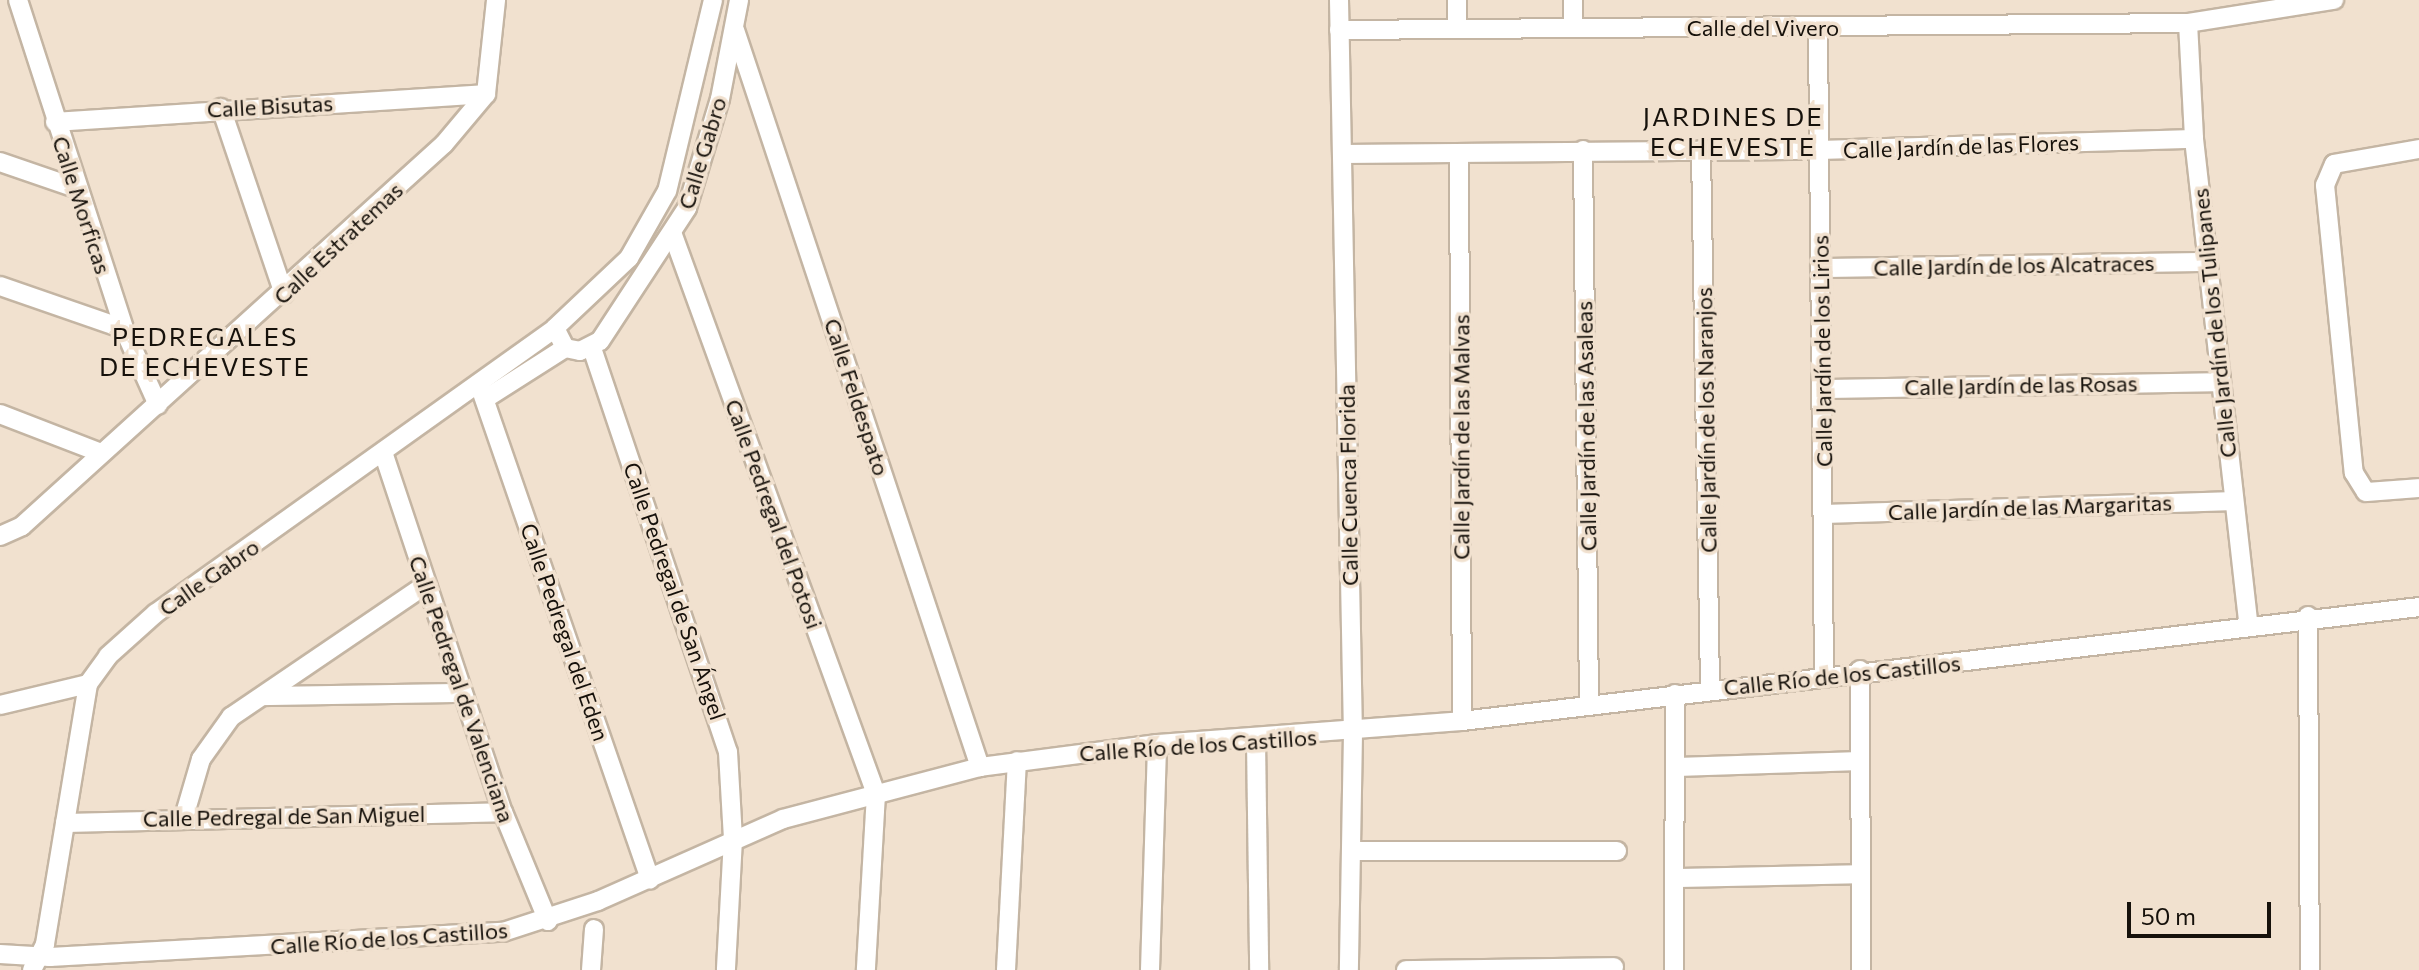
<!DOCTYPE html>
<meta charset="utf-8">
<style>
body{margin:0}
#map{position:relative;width:2419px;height:970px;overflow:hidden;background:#f1e1cf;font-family:Commissioner,sans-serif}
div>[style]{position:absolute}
.roads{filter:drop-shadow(2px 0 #c4b5a3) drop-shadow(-2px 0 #c4b5a3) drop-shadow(0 2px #c4b5a3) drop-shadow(0 -2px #c4b5a3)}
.minor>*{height:18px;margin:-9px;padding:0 9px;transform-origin:9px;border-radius:9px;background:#fff}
span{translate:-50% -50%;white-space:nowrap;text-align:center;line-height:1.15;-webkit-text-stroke:7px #f1e1cf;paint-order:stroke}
.street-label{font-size:22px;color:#16110b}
.quarter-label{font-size:26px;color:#16110b;letter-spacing:2px}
.scale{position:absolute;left:2127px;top:902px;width:144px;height:36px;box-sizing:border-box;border:4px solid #16110b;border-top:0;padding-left:10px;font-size:24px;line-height:28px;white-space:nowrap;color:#16110b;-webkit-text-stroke:6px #f1e1cf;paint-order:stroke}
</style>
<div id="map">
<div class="roads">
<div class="minor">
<div style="left:18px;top:0;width:346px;rotate:72.1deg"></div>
<div style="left:124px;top:329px;width:83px;rotate:65.9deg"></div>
<div style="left:713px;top:0;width:196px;rotate:103.5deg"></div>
<div style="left:667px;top:191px;width:77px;rotate:119.6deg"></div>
<div style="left:629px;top:258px;width:102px;rotate:136.6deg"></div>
<div style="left:555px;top:328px;width:22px;rotate:63deg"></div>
<div style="left:565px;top:348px;width:15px;rotate:11deg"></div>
<div style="left:580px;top:351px;width:22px;rotate:-27deg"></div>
<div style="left:600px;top:341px;width:159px;rotate:-56.8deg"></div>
<div style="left:687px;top:208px;width:114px;rotate:-73.2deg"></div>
<div style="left:720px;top:99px;width:101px;rotate:-79.1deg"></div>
<div style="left:1339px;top:0;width:733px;rotate:88.91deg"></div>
<div style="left:1353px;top:733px;width:237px;rotate:91deg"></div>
<div style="left:1457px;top:0;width:27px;rotate:90deg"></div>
<div style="left:2188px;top:23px;width:116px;rotate:87deg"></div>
<div style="left:2194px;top:139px;width:487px;rotate:83.6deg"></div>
<div style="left:1573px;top:28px;width:28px;rotate:-90deg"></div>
<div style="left:1818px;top:28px;width:646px;rotate:89.47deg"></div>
<div style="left:735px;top:30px;width:777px;rotate:71.61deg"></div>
<div style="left:1339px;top:30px;width:849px;rotate:-0.47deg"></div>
<div style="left:2188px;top:23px;width:148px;rotate:-9deg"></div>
<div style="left:221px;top:108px;width:196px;rotate:71.3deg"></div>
<div style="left:55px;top:122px;width:432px;rotate:-3.7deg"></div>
<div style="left:2419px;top:149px;width:86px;rotate:170deg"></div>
<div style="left:2334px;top:164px;width:23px;rotate:113deg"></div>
<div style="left:2325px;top:185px;width:289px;rotate:84.3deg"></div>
<div style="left:2354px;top:473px;width:22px;rotate:58deg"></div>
<div style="left:2366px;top:492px;width:53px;rotate:-4.3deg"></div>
<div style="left:1583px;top:150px;width:552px;rotate:89.38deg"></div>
<div style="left:1701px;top:150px;width:539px;rotate:89.04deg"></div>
<div style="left:1343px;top:154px;width:476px;rotate:-0.5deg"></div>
<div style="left:1819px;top:150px;width:375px;rotate:-1.7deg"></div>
<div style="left:1459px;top:154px;width:567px;rotate:89.7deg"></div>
<div style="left:0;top:162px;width:80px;rotate:18.9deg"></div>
<div style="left:673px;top:235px;width:595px;rotate:70.04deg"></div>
<div style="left:876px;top:794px;width:176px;rotate:93.3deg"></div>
<div style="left:1820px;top:268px;width:387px;rotate:-0.9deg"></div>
<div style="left:0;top:286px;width:131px;rotate:19.1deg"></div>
<div style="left:592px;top:348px;width:426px;rotate:71.4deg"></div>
<div style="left:728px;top:752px;width:87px;rotate:86.7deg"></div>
<div style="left:733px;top:839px;width:131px;rotate:93.1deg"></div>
<div style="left:480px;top:387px;width:521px;rotate:70.94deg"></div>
<div style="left:1823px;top:389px;width:396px;rotate:-1deg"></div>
<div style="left:485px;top:399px;width:95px;rotate:-32.5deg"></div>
<div style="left:0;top:414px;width:108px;rotate:21.1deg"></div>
<div style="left:384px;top:455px;width:376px;rotate:71.6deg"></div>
<div style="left:503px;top:812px;width:118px;rotate:67.6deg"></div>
<div style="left:1825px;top:514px;width:409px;rotate:-1.8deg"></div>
<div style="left:0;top:536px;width:24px;rotate:-24deg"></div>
<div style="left:22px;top:526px;width:569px;rotate:-42.15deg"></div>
<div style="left:444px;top:144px;width:65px;rotate:-50deg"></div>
<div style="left:486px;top:94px;width:95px;rotate:-83.9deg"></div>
<div style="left:2308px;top:616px;width:354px;rotate:89.7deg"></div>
<div style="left:1860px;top:670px;width:300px;rotate:89.8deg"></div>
<div style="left:264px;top:696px;width:197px;rotate:-0.9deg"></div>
<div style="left:0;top:705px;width:90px;rotate:-13.4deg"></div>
<div style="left:1256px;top:741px;width:229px;rotate:89.2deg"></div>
<div style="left:1678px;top:767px;width:181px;rotate:-1.9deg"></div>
<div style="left:184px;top:817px;width:60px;rotate:-73.7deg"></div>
<div style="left:201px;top:759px;width:52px;rotate:-54.5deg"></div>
<div style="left:231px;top:717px;width:233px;rotate:-34.2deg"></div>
<div style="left:65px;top:823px;width:438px;rotate:-1.4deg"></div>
<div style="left:1353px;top:851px;width:264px"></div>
<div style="left:1676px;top:878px;width:184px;rotate:-1.2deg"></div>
<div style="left:0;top:954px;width:50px;rotate:3.4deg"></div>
<div style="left:50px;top:957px;width:454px;rotate:-3.2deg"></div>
<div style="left:503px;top:932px;width:100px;rotate:-18.1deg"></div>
<div style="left:598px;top:901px;width:202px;rotate:-23.9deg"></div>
<div style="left:783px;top:819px;width:204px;rotate:-14.8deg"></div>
<div style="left:980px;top:767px;width:178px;rotate:-7.4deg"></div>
<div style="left:1157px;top:744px;width:306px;rotate:-4.3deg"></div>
<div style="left:1462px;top:721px;width:964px;rotate:-6.79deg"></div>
<div style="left:32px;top:970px;width:29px;rotate:-63deg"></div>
<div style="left:45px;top:944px;width:264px;rotate:-80.6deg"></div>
<div style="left:88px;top:684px;width:34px;rotate:-54deg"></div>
<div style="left:108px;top:656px;width:64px;rotate:-41.9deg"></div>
<div style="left:156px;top:613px;width:490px;rotate:-35.5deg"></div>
<div style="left:591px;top:970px;width:41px;rotate:-85.8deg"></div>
<div style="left:1006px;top:970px;width:209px;rotate:-87deg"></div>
<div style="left:1150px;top:970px;width:226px;rotate:-88.2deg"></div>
<div style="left:1406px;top:970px;width:208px;rotate:-0.8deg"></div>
<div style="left:1674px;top:970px;width:276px;rotate:-89.8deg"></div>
</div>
</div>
<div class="street-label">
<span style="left:1763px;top:28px">Calle del Vivero</span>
<span style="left:270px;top:106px;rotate:-3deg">Calle Bisutas</span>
<span style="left:1961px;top:146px;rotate:-2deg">Calle Jardín de las Flores</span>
<span style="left:702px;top:153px;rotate:-73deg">Calle Gabro</span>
<span style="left:82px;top:205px;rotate:72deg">Calle Morficas</span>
<span style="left:338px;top:243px;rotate:-43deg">Calle Estratemas</span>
<span style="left:2014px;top:265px;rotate:-1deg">Calle Jardín de los Alcatraces</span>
<span style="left:2214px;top:323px;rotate:-96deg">Calle Jardín de los Tulipanes</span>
<span style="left:1822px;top:351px;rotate:-91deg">Calle Jardín de los Lirios</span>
<span style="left:2021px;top:385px;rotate:-1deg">Calle Jardín de las Rosas</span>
<span style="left:857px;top:397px;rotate:72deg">Calle Feldespato</span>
<span style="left:1706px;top:420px;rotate:-91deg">Calle Jardín de los Naranjos</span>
<span style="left:1586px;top:426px;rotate:-91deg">Calle Jardín de las Asaleas</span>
<span style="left:1461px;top:437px;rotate:-90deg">Calle Jardín de las Malvas</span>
<span style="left:1348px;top:485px;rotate:-91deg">Calle Cuenca Florida</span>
<span style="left:2030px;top:507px;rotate:-2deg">Calle Jardín de las Margaritas</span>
<span style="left:774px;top:514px;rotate:70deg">Calle Pedregal del Potosi</span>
<span style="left:209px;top:577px;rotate:-35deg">Calle Gabro</span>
<span style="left:675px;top:591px;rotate:71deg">Calle Pedregal de San Ángel</span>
<span style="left:565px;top:632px;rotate:71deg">Calle Pedregal del Eden</span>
<span style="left:1842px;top:675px;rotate:-6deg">Calle Río de los Castillos</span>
<span style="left:462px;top:689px;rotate:71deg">Calle Pedregal de Valenciana</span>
<span style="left:1198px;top:745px;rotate:-4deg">Calle Río de los Castillos</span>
<span style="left:284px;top:816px;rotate:-1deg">Calle Pedregal de San Miguel</span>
<span style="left:389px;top:938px;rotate:-4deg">Calle Río de los Castillos</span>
</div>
<div class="quarter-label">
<span style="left:1733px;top:131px">JARDINES DE<br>ECHEVESTE</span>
<span style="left:205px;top:351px">PEDREGALES<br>DE ECHEVESTE</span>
</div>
<div class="scale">50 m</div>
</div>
